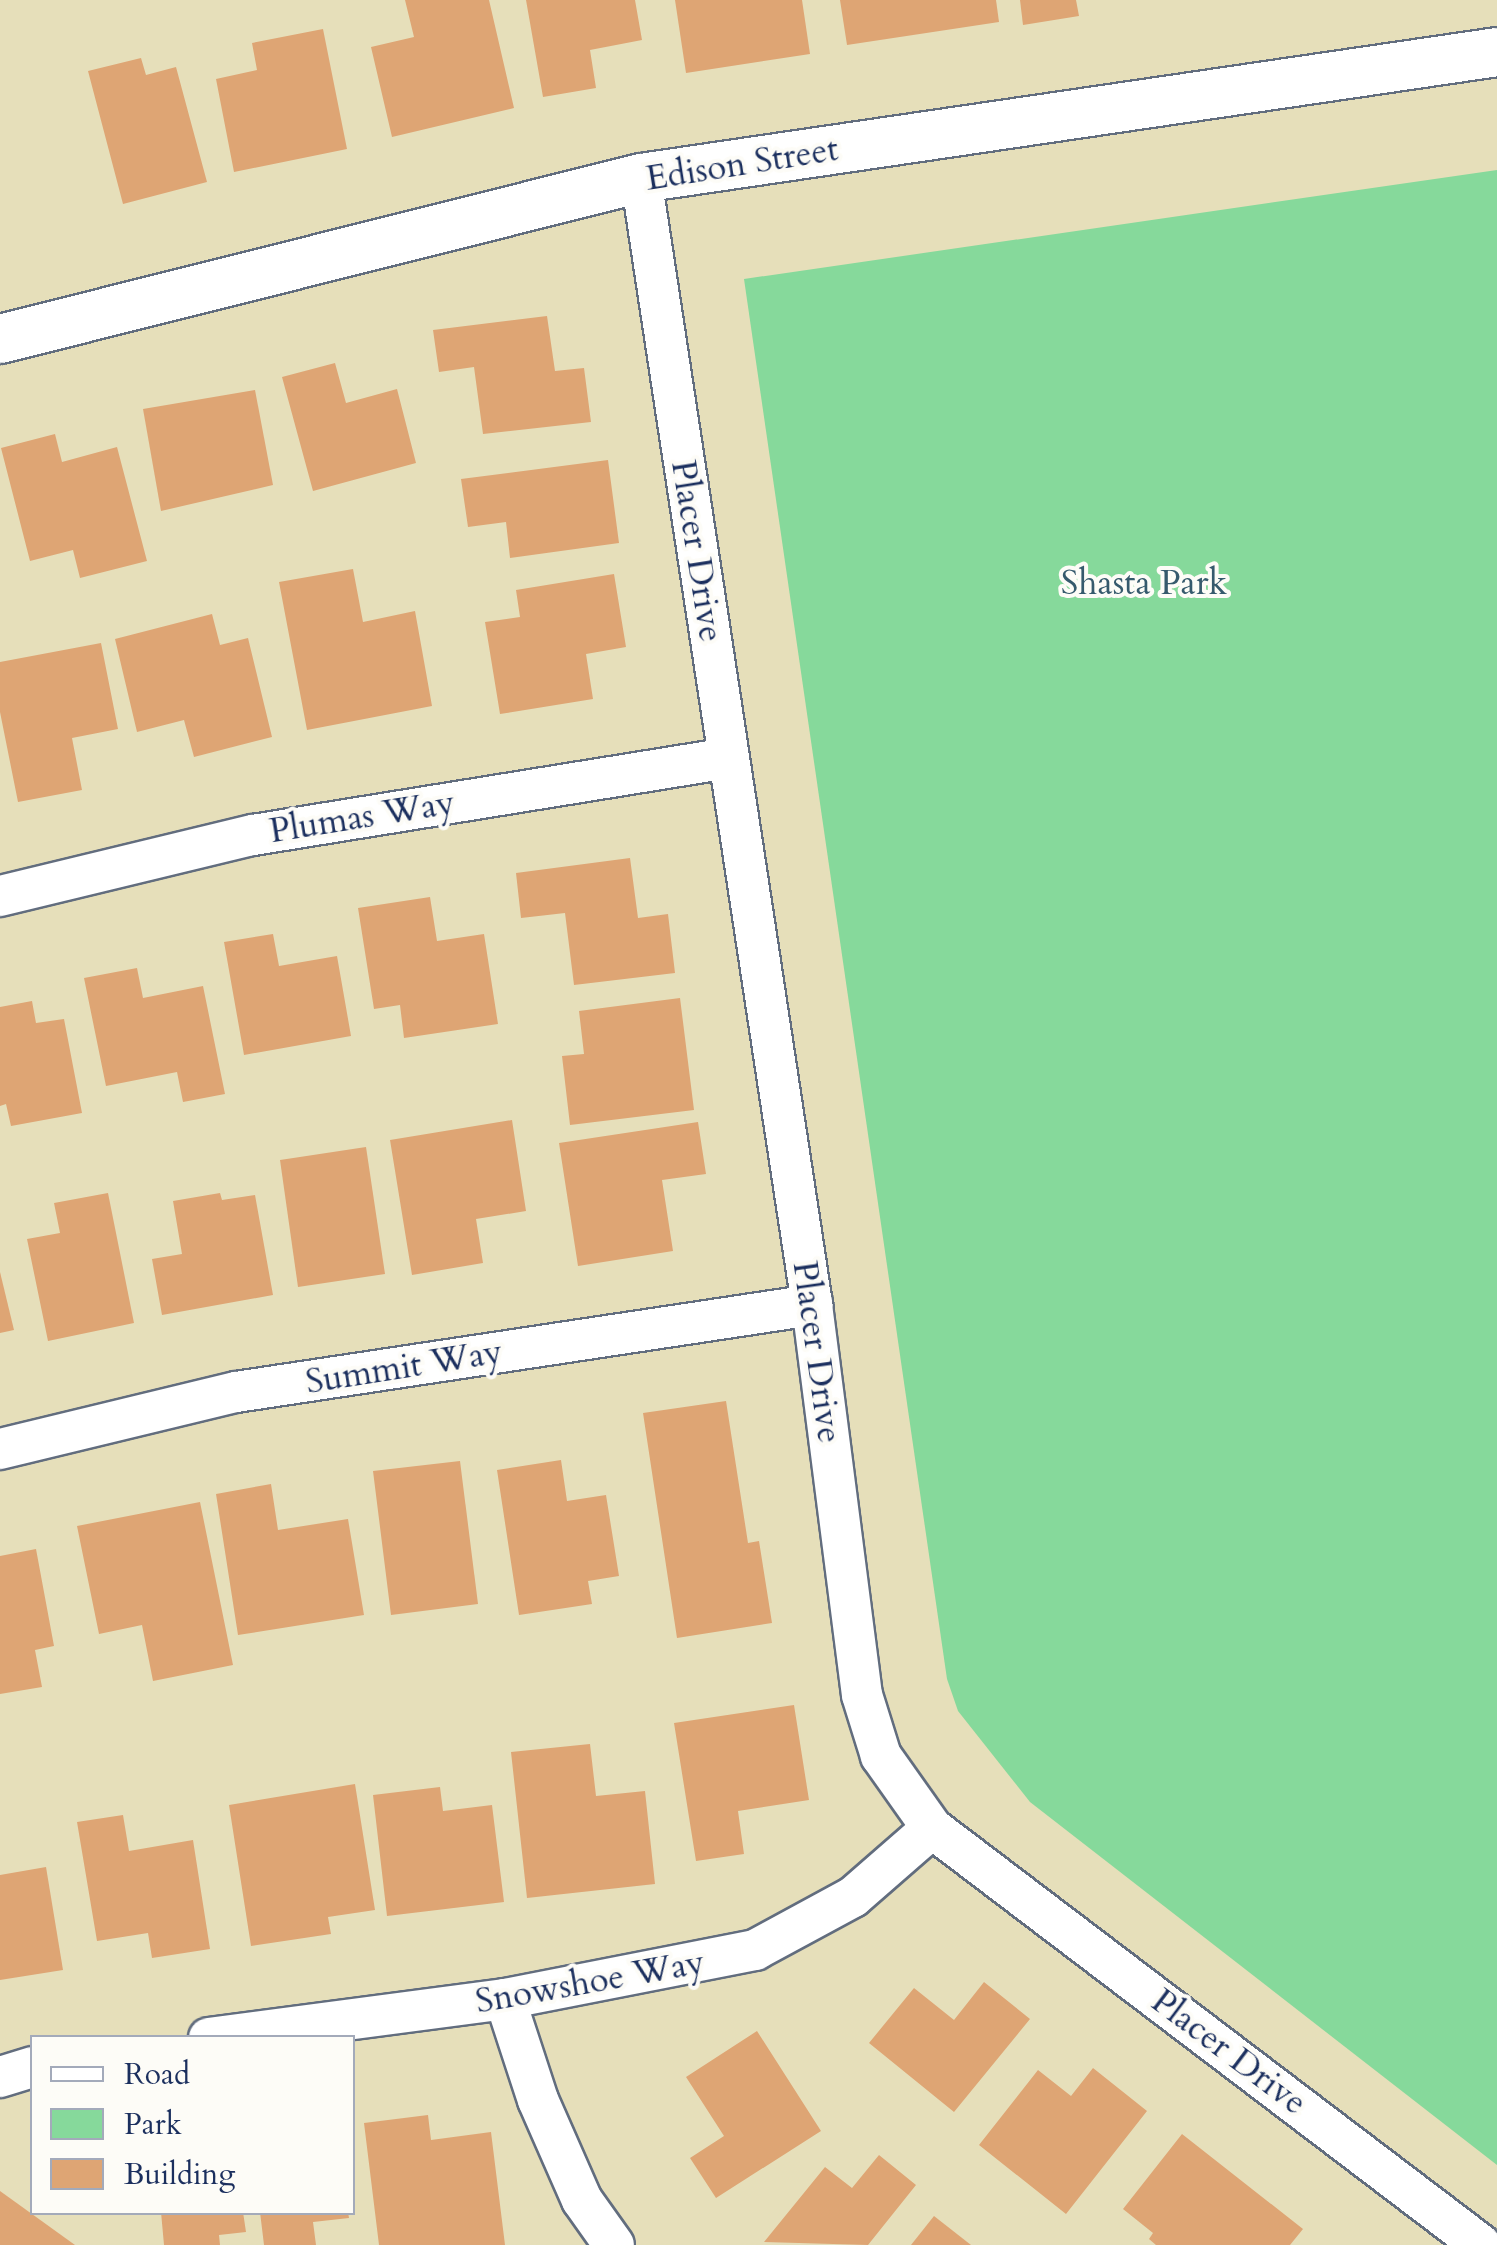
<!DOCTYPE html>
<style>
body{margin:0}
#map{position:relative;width:1497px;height:2245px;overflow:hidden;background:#e6dfba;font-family:Cardo,serif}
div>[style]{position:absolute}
.green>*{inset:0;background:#86d99b}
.building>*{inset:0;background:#dea574}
.roads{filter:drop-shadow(2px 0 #626d7e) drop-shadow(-2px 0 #626d7e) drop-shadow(0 2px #626d7e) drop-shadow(0 -2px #626d7e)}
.minor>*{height:40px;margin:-20px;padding:0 20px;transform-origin:20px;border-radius:20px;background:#fff}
.tertiary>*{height:48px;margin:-24px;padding:0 24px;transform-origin:24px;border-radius:24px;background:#fff}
span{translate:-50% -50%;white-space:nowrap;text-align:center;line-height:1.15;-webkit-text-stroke:8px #fdfcf7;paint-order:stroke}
.street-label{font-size:35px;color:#1b2f5e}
.park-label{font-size:35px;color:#365a6d}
.legend{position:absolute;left:30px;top:2035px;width:325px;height:180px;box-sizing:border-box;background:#fdfcf7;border:2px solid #a3aaba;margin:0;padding:12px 18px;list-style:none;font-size:30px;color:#1b2f5e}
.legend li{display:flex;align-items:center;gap:20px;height:50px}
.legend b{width:50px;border:2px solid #a3aaba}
</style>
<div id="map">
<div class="green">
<div style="clip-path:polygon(1497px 170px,1497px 2165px,1030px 1802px,958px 1711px,947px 1679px,744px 279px)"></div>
</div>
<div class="building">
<div style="clip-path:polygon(405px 0,489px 0,514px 108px,392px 137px,371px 47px,414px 37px)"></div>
<div style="clip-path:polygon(526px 0,635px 0,642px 40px,590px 50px,596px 88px,543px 97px)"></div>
<div style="clip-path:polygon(675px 0,802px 0,810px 54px,686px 73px)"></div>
<div style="clip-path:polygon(840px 0,996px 0,999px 22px,847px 45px)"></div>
<div style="clip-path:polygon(1020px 0,1076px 0,1079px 16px,1023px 25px)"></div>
<div style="clip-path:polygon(323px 29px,347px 149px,234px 172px,216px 79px,257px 70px,252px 43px)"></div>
<div style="clip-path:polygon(141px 58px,146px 75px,176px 67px,207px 182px,123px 204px,88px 71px)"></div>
<div style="clip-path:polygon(547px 316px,555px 371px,584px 368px,591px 422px,483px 434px,474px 367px,439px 372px,433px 330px)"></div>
<div style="clip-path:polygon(335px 363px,346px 403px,397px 389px,416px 463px,313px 491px,282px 377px)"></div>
<div style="clip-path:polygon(255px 390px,273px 485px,161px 511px,143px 409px)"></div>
<div style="clip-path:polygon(55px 434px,62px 462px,117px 447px,147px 561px,80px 578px,73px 550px,30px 561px,1px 448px)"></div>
<div style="clip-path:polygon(608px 460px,619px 543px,510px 558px,506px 522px,468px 527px,461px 479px)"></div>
<div style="clip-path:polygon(353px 569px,363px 622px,415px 611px,432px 706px,307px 730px,279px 582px)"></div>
<div style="clip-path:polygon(614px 574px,626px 647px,586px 654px,593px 699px,500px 714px,485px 622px,520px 617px,516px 590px)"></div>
<div style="clip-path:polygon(212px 614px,220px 645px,248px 638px,272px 737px,194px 757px,184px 720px,137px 732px,115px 639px)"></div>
<div style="clip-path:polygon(101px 643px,118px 729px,72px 738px,82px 790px,18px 802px,0 712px,0 662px)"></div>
<div style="clip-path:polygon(630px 858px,638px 918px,668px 914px,675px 973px,574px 985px,565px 913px,521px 918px,516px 873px)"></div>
<div style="clip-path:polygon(430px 897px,437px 941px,484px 934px,498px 1024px,404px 1038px,400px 1005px,374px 1009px,358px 908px)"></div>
<div style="clip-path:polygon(273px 934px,279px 966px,337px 956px,351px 1036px,244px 1055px,224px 942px)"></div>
<div style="clip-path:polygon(137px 968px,143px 998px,203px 986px,225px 1094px,183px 1102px,177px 1072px,106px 1086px,84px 978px)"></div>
<div style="clip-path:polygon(680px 998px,694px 1110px,570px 1125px,562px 1056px,584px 1054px,579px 1011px)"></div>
<div style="clip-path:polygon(32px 1001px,36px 1023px,64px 1019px,82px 1113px,11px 1126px,6px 1104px,0 1106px,0 1007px)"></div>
<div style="clip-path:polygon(512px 1120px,526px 1211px,476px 1219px,483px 1263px,412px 1275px,390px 1140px)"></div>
<div style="clip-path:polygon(698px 1122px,706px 1174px,662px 1180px,673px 1251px,578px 1266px,559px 1143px)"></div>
<div style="clip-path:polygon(366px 1147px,385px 1274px,298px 1287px,280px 1160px)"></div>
<div style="clip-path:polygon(108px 1193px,134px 1323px,48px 1341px,27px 1239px,60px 1233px,54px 1203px)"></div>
<div style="clip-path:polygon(220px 1193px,222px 1200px,255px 1195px,273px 1295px,162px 1315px,152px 1259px,182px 1254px,173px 1201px)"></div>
<div style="clip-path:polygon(0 1272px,14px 1330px,0 1333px)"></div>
<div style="clip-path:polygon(726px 1401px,748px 1543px,759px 1541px,772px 1623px,677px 1638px,643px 1413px)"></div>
<div style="clip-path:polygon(561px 1460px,567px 1501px,606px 1495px,619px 1576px,588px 1581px,592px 1604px,519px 1615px,497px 1470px)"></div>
<div style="clip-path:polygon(460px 1461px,478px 1604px,391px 1615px,373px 1471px)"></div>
<div style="clip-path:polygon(271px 1484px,278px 1530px,348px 1519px,364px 1615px,238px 1635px,216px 1494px)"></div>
<div style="clip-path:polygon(200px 1502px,233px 1665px,153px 1681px,142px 1625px,99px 1634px,77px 1526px)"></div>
<div style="clip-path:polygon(36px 1549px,54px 1646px,35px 1650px,42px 1687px,0 1694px,0 1556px)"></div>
<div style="clip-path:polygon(794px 1705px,809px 1800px,738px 1811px,744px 1854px,696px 1861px,674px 1723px)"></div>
<div style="clip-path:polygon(590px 1744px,596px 1796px,645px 1791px,655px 1884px,527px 1898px,511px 1752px)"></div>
<div style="clip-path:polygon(355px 1784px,375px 1910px,328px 1917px,331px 1934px,251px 1946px,229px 1805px)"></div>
<div style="clip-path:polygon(440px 1787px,443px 1811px,492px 1805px,504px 1902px,387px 1916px,373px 1795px)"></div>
<div style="clip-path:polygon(123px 1815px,129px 1851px,193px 1840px,210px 1949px,152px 1958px,148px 1933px,97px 1941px,77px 1822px)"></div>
<div style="clip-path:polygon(46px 1867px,63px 1970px,0 1980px,0 1875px)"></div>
<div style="clip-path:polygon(984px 1982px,1030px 2019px,954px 2112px,869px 2043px,914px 1988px,954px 2020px)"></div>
<div style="clip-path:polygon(757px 2031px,821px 2131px,716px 2198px,690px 2158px,724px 2136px,686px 2077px)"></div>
<div style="clip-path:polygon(1093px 2068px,1147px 2111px,1066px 2214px,979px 2145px,1038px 2070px,1071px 2096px)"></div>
<div style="clip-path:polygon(428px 2115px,431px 2140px,491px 2132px,505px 2245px,379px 2245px,364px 2123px)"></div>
<div style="clip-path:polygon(1182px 2134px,1303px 2229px,1290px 2245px,1156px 2245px,1149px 2239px,1153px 2233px,1123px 2209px)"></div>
<div style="clip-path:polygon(879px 2155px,916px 2185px,868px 2245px,764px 2242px,825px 2167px,852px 2188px)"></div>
<div style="clip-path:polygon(0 2191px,75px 2245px,0 2245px)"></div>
<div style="clip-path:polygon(161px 2212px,243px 2212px,246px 2232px,219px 2235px,220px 2245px,164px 2245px)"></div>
<div style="clip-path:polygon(260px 2212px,348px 2212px,349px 2218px,313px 2222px,316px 2245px,264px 2245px)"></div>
<div style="clip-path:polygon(934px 2216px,971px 2245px,911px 2245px)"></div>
</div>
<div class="roads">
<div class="minor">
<div style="left:641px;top:178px;width:1140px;rotate:81.37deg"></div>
<div style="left:812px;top:1305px;width:393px;rotate:82.7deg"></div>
<div style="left:862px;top:1695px;width:64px;rotate:72.7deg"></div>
<div style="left:881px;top:1756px;width:88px;rotate:54.7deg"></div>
<div style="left:932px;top:1828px;width:689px;rotate:37.22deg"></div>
<div style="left:0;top:896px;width:260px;rotate:-13.6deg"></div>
<div style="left:253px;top:835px;width:481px;rotate:-9.2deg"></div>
<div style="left:0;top:1449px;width:243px;rotate:-13.6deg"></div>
<div style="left:236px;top:1392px;width:583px;rotate:-8.59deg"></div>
<div style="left:505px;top:1999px;width:106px;rotate:71.9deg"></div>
<div style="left:538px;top:2100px;width:109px;rotate:66.3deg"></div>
<div style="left:582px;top:2200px;width:55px;rotate:54.6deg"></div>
<div style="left:209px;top:2038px;width:299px;rotate:-7.5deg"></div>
<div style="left:505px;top:1999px;width:255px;rotate:-11.1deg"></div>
<div style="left:755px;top:1950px;width:111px;rotate:-28.4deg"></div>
<div style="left:853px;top:1897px;width:105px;rotate:-41.1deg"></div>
<div style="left:0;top:2077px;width:34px;rotate:-17deg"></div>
</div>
<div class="tertiary">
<div style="left:0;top:339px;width:661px;rotate:-14.1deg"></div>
<div style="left:641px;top:178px;width:865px;rotate:-8.37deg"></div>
</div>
</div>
<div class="street-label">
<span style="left:742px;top:164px;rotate:-9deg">Edison Street</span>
<span style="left:697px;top:551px;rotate:81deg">Placer Drive</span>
<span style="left:362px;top:817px;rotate:-9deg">Plumas Way</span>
<span style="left:817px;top:1352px;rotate:82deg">Placer Drive</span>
<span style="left:404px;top:1367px;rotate:-9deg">Summit Way</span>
<span style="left:590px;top:1982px;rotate:-10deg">Snowshoe Way</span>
<span style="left:1229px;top:2052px;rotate:37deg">Placer Drive</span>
</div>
<div class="park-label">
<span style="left:1144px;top:583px">Shasta Park</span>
</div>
<ul class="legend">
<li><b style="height:12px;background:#fff"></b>Road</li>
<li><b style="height:28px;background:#86d99b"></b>Park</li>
<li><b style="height:28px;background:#dea574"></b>Building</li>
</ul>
</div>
